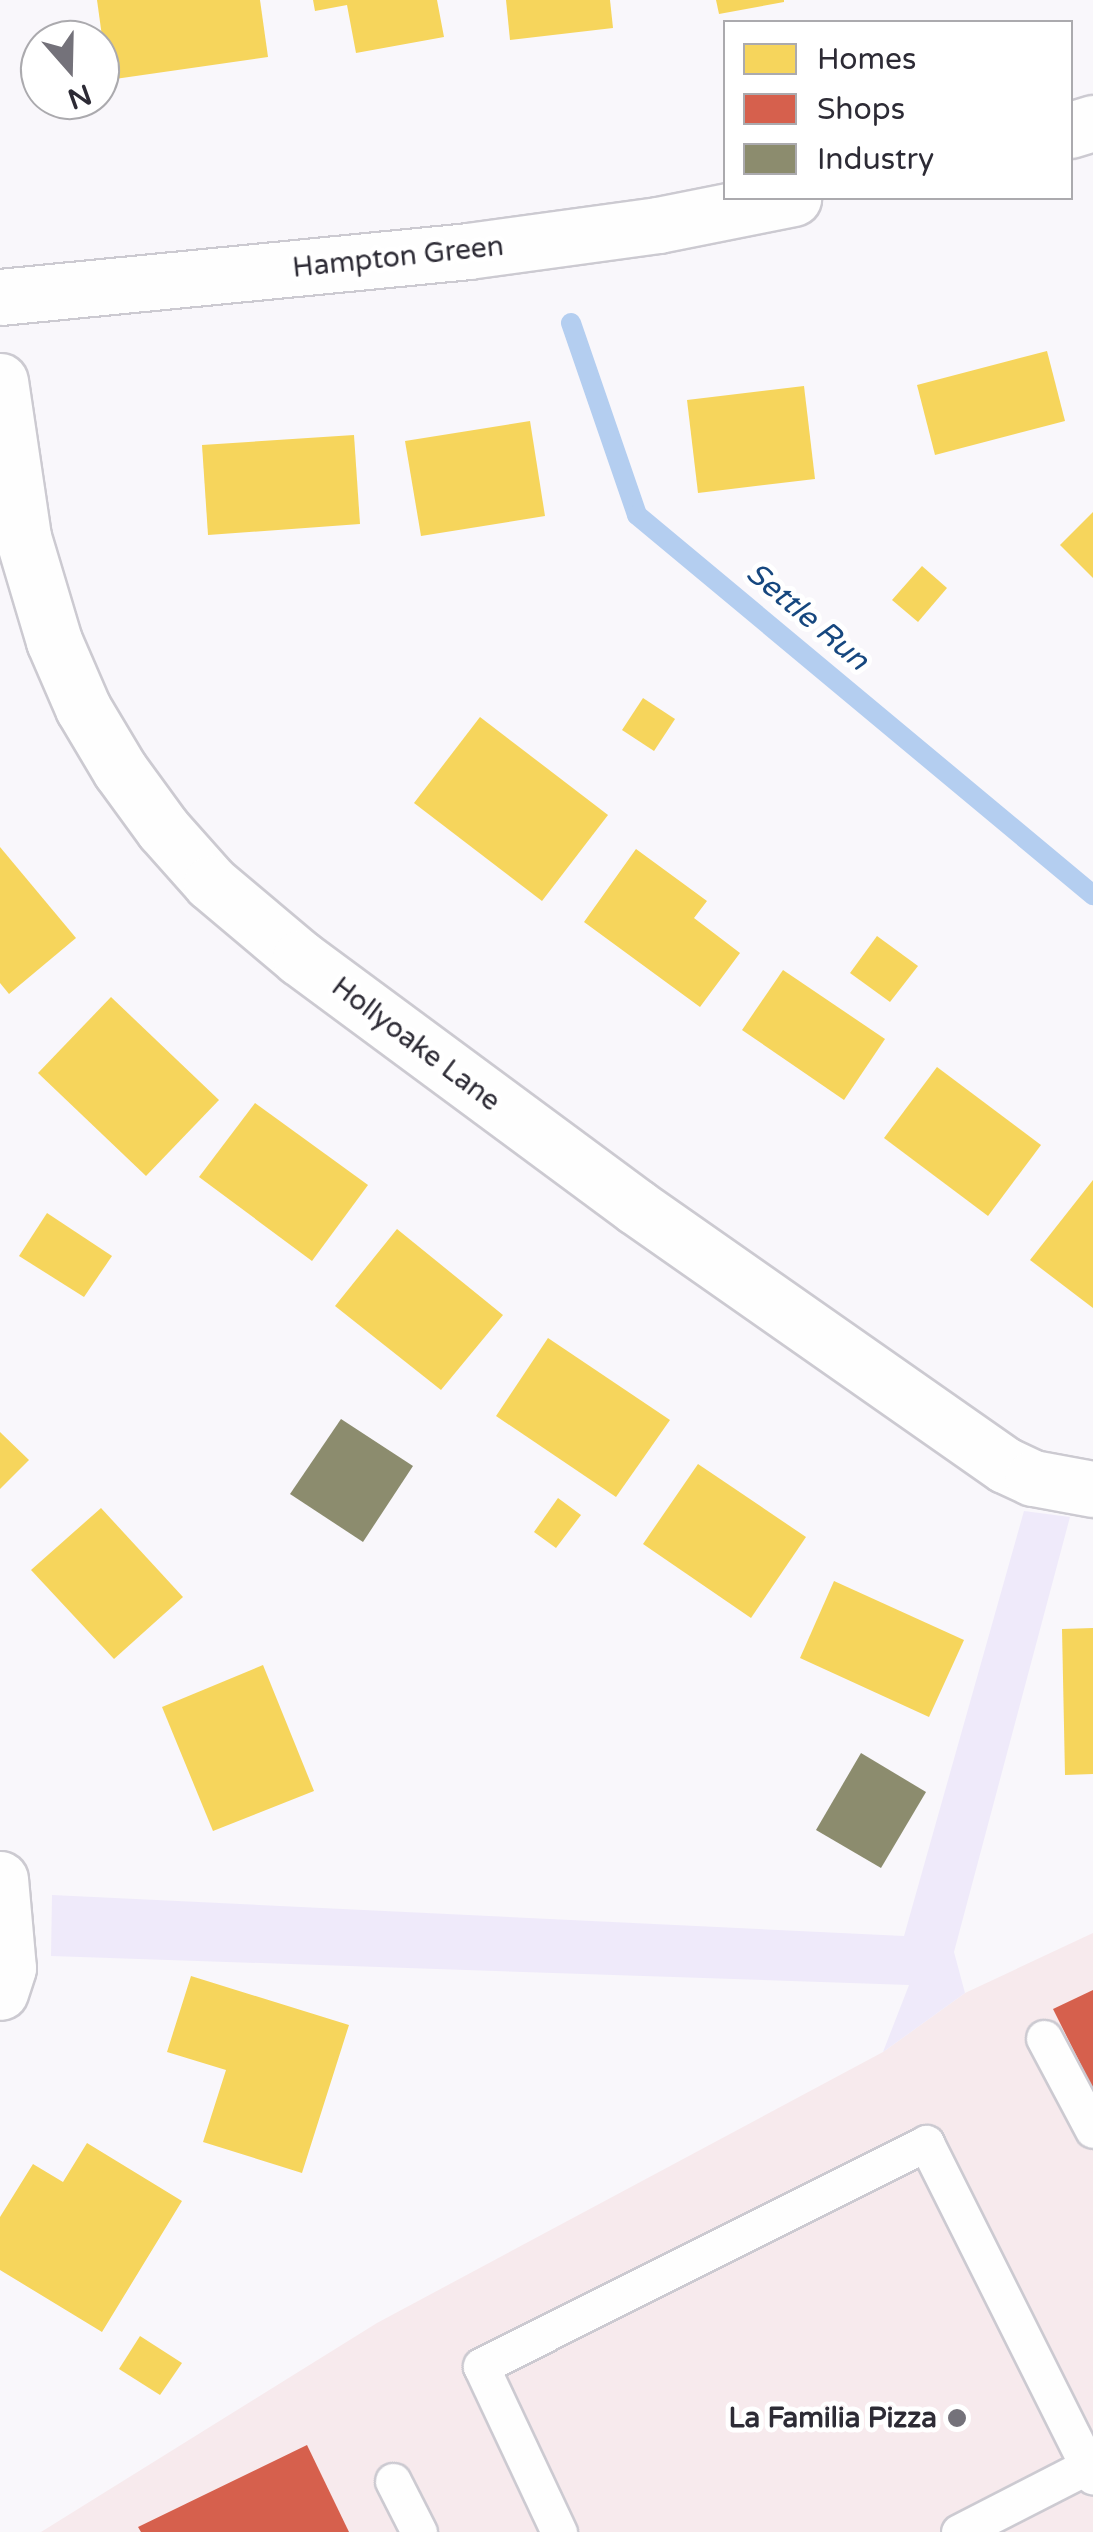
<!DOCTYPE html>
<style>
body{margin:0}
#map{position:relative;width:1093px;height:2532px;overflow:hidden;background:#f9f7fb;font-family:"Varela Round",sans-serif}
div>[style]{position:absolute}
.commercial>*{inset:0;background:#f7eaed}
.green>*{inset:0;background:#efeafa}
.homes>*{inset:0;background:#f6d55c}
.shops>*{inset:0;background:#d6604d}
.industry>*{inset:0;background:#8c8c6e}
.stream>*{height:20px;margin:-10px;padding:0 10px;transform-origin:10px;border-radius:10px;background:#b4cef0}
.roads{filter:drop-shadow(2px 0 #cccad1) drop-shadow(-2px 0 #cccad1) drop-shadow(0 2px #cccad1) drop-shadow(0 -2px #cccad1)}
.lane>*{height:35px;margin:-17.5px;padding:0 17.5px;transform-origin:17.5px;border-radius:17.5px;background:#fefefe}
.street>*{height:55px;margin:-27.5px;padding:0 27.5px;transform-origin:27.5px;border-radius:27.5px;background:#fefefe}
.secondary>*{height:55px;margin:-27.5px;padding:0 27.5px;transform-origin:27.5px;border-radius:27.5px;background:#fefefe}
.dots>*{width:28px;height:28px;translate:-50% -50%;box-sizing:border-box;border:5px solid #fff;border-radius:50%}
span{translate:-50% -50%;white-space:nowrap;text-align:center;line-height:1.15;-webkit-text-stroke:10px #fff;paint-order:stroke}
.street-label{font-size:28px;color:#2d2b35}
.poi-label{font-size:28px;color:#2d2b35;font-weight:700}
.right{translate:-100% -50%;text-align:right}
.water-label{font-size:30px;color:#16477f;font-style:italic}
.legend{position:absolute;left:723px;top:20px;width:350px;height:180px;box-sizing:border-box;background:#fff;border:2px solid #abaaae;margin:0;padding:12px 18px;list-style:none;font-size:30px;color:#2d2b35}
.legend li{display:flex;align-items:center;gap:20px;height:50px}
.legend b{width:50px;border:2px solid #abaaae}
.north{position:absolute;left:20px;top:20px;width:100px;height:100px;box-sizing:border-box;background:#fff;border:2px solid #abaaae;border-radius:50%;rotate:160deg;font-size:28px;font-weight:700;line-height:40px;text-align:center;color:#2d2b35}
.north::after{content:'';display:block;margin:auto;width:35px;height:45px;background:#74727a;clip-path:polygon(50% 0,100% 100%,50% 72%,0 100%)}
</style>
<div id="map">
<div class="commercial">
<div style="clip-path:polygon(1093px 1933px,1093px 2532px,41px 2532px,377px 2323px,883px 2052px,965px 1993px)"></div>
</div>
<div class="green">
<div style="clip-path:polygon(1024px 1511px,1070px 1517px,954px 1952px,965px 1993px,883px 2052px,909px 1985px,51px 1956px,52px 1895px,904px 1936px)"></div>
</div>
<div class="homes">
<div style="clip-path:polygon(97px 0,260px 0,268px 57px,108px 80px)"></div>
<div style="clip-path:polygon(313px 0,437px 0,444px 37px,356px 53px,347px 5px,315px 11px)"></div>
<div style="clip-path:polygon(506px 0,610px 0,613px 28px,510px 40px)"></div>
<div style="clip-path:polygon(716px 0,784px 0,784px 2px,719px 14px)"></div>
<div style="clip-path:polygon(1047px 351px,1065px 421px,935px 455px,917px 385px)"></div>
<div style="clip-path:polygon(804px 386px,815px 479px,698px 493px,687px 400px)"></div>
<div style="clip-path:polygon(530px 421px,545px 516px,421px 536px,405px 441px)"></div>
<div style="clip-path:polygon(354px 435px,360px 524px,208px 535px,202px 445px)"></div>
<div style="clip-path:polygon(1093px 512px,1093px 578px,1060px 545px)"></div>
<div style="clip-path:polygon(922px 566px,947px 588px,918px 622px,892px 600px)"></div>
<div style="clip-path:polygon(643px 698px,675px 719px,654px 751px,622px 730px)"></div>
<div style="clip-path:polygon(480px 717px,608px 815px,542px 901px,414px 803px)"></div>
<div style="clip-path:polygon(0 847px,76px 938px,9px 994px,0 983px)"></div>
<div style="clip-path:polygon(636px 849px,707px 901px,694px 918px,740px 953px,700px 1007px,584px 922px)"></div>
<div style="clip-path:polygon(877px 936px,918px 966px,890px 1002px,850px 973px)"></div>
<div style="clip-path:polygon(783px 970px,885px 1039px,844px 1100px,742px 1030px)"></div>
<div style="clip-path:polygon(111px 997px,219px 1100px,146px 1176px,38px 1073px)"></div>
<div style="clip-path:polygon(937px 1067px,1041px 1145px,988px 1216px,884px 1138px)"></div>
<div style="clip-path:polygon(255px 1103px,368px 1185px,312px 1261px,199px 1177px)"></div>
<div style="clip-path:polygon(1093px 1180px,1093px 1308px,1030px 1260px)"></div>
<div style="clip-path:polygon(47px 1213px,112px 1256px,84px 1297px,19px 1256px)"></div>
<div style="clip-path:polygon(397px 1229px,503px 1315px,441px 1390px,335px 1306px)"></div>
<div style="clip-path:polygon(548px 1338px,670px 1420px,616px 1497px,496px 1416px)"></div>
<div style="clip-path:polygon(0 1432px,29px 1460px,0 1489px)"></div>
<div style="clip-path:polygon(698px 1464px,806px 1537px,751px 1618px,643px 1544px)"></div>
<div style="clip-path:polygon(558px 1498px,581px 1515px,556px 1548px,534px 1532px)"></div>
<div style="clip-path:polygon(101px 1508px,183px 1597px,114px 1659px,31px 1570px)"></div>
<div style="clip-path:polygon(834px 1581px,964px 1640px,929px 1717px,800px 1658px)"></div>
<div style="clip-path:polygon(1093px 1628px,1093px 1774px,1065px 1775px,1062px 1629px)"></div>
<div style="clip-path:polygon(263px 1665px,314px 1791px,213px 1831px,162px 1707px)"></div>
<div style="clip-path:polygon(191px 1976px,349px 2025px,302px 2173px,203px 2142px,226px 2070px,167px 2052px)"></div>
<div style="clip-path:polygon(87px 2143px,182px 2201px,102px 2332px,0 2270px,0 2217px,33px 2164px,63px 2182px)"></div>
<div style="clip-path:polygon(140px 2336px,182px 2363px,160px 2395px,119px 2369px)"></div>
</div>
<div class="shops">
<div style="clip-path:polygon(1093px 1990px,1093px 2089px,1053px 2009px)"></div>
<div style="clip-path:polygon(307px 2445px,349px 2532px,141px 2532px,138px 2527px)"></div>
</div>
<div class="industry">
<div style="clip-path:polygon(341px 1419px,413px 1466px,363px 1542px,290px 1494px)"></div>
<div style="clip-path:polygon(861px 1753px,926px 1792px,881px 1868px,816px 1830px)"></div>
</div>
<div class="stream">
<div style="left:571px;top:323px;width:203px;rotate:71deg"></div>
<div style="left:637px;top:515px;width:594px;rotate:39.81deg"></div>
</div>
<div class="roads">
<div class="lane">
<div style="left:1044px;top:2038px;width:104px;rotate:62deg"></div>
<div style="left:393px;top:2481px;width:57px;rotate:63deg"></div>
<div style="left:559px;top:2532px;width:183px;rotate:-115.2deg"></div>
<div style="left:481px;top:2366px;width:498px;rotate:-26.6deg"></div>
<div style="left:926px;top:2143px;width:373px;rotate:63.4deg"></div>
<div style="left:959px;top:2532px;width:145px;rotate:-27.1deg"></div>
</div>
<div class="street">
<div style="left:0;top:381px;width:158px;rotate:81.6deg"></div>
<div style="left:23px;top:537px;width:109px;rotate:73.4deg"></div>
<div style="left:54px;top:641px;width:73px;rotate:66.6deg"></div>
<div style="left:83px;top:708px;width:72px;rotate:59.2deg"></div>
<div style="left:120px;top:770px;width:73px;rotate:53.9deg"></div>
<div style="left:163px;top:829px;width:72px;rotate:48.4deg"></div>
<div style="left:211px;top:883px;width:116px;rotate:40.1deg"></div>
<div style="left:300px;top:958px;width:417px;rotate:36.5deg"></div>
<div style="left:635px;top:1206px;width:452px;rotate:35deg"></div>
<div style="left:1005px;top:1465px;width:31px;rotate:25deg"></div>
<div style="left:1033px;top:1478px;width:61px;rotate:10.4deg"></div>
<div style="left:0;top:1879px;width:89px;rotate:84.9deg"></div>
<div style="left:8px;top:1968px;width:25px;rotate:108deg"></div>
</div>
<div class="secondary">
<div style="left:1070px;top:130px;width:24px;rotate:-17deg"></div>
<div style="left:0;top:297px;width:470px;rotate:-5.6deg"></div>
<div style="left:468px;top:251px;width:192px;rotate:-7.8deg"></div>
<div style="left:658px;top:225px;width:138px;rotate:-11.3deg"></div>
</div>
</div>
<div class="dots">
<div style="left:957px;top:2418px;background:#74727a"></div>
</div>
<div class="street-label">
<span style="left:398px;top:257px;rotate:-6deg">Hampton Green</span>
<span style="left:416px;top:1044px;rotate:37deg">Hollyoake Lane</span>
</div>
<div class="poi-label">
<span class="right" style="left:937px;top:2418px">La Familia Pizza</span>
</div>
<div class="water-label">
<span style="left:807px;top:617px;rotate:40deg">Settle Run</span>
</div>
<ul class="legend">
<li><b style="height:28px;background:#f6d55c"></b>Homes</li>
<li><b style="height:28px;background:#d6604d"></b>Shops</li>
<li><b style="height:28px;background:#8c8c6e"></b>Industry</li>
</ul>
<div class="north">N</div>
</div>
